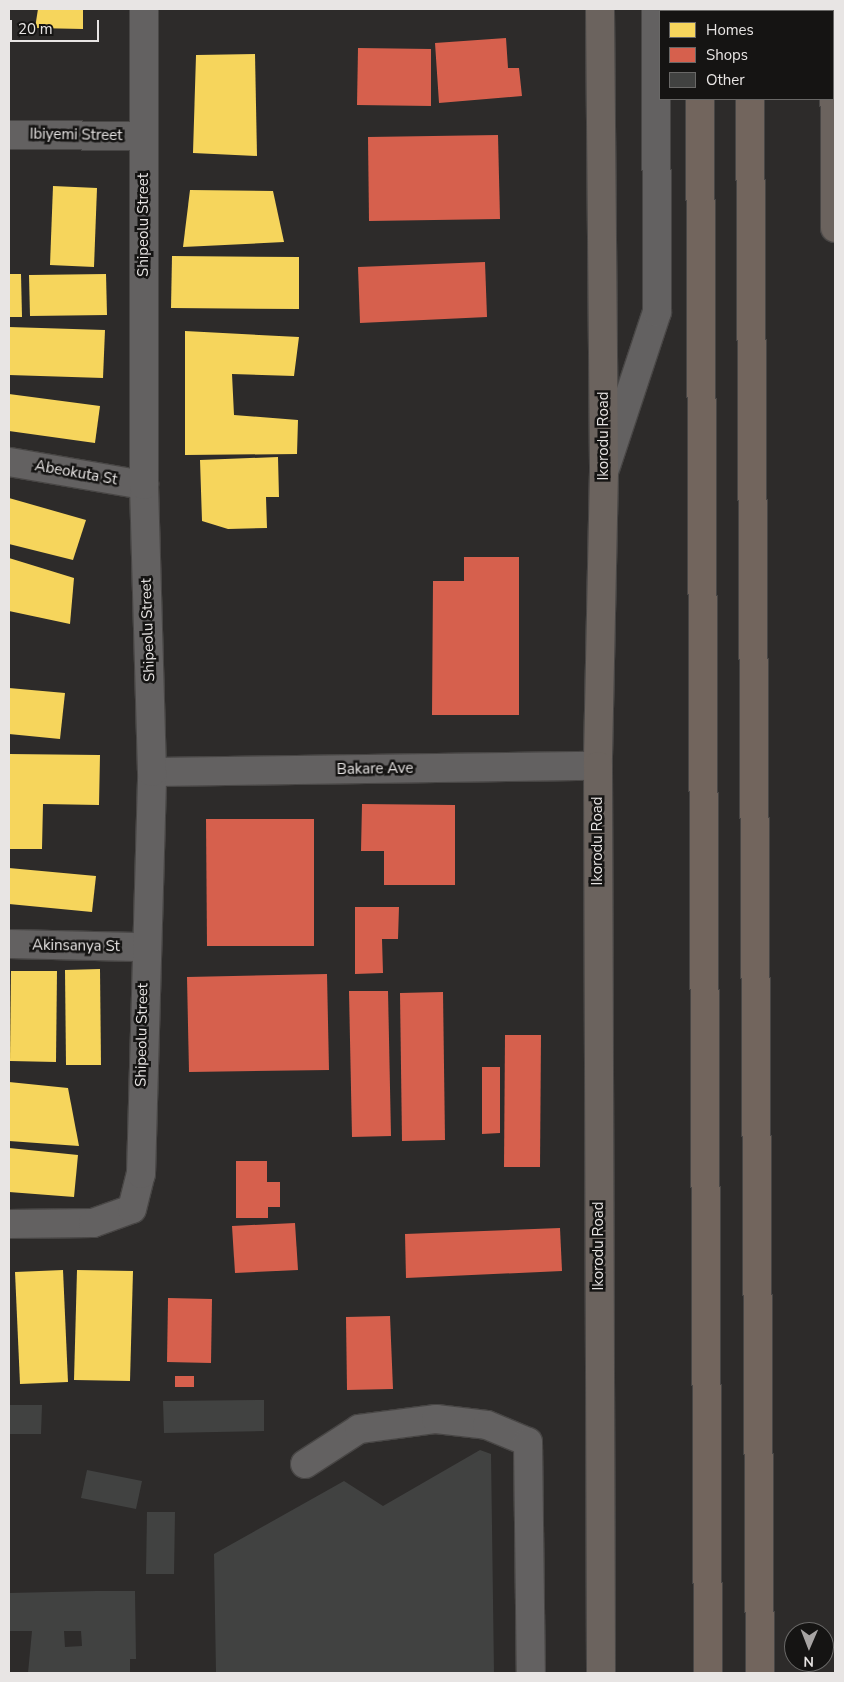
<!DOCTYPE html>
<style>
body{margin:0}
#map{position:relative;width:844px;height:1682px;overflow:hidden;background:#2d2b2a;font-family:"Nunito Sans",sans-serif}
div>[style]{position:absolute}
.homes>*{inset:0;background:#f6d55c}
.shops>*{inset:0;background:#d6604d}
.building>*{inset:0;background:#414241}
.roads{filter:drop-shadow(1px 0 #484645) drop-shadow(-1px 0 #484645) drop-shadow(0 1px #484645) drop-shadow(0 -1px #484645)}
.minor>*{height:28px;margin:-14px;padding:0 14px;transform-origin:14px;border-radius:14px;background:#636161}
.major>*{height:28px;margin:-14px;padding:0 14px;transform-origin:14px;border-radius:14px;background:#6b635e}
.highway>*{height:28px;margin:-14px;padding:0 14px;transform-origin:14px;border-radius:14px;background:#72655d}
span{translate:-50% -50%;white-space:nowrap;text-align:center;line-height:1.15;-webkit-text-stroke:5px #151413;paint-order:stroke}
.street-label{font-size:15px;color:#e8e5e4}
.frame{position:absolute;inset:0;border:10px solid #e8e5e4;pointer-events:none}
.legend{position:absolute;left:659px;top:10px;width:175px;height:90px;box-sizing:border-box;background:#151413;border:1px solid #696867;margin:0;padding:6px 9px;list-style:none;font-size:15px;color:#e8e5e4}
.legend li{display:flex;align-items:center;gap:10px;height:25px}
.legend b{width:25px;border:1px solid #696867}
.north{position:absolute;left:784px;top:1622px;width:50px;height:50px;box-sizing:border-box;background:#151413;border:1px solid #696867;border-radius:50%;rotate:181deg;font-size:14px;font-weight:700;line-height:20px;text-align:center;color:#e8e5e4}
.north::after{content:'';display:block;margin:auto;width:18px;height:22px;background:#a7a4a3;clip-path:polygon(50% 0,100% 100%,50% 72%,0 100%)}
.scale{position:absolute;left:10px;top:20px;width:89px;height:22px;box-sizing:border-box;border:2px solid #e8e5e4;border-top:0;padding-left:6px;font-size:15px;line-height:18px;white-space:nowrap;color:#e8e5e4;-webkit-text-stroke:4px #151413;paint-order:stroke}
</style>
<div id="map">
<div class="homes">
<div style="clip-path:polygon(38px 9px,83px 9px,83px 29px,35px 28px)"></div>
<div style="clip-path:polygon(255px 54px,257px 156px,193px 153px,196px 55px)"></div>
<div style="clip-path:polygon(53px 186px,97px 188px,94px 267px,50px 265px)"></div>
<div style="clip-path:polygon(190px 190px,273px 191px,284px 242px,183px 247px)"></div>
<div style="clip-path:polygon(172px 256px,299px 257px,299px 309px,171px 308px)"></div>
<div style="clip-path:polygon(9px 274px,21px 274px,22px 317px,9px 317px)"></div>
<div style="clip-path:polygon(106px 274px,107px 315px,30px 316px,29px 275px)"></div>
<div style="clip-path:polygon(9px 327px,105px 330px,103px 378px,9px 375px)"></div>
<div style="clip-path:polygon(185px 331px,299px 337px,294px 376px,232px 374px,234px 415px,298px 420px,297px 454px,185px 455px)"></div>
<div style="clip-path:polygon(9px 394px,100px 406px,95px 443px,9px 431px)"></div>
<div style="clip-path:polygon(278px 457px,279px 497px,266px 497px,267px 528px,228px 529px,202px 521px,200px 460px)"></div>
<div style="clip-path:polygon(9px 498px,86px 520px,73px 560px,9px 544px)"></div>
<div style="clip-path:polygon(9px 558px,74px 578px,70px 624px,9px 611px)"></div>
<div style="clip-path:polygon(9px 688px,65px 693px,60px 739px,9px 734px)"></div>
<div style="clip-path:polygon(9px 754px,100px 755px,99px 805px,43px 804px,42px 849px,9px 849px)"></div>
<div style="clip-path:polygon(9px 868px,96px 876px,92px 912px,9px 904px)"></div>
<div style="clip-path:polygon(100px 969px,101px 1065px,66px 1065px,65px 970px)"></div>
<div style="clip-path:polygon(11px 971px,57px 971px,56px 1062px,10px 1061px)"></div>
<div style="clip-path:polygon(9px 1082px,68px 1088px,79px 1146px,9px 1141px)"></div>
<div style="clip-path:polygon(9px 1148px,78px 1155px,74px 1197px,9px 1192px)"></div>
<div style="clip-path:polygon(63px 1270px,68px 1382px,20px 1384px,15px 1272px)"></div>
<div style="clip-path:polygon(77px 1270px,133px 1271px,130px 1381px,74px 1380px)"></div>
</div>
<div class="shops">
<div style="clip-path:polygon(506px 38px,508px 68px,519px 68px,522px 96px,439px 103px,435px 43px)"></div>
<div style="clip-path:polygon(358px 48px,431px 49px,431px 106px,357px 105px)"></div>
<div style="clip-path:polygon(498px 135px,500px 219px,369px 221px,368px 137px)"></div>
<div style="clip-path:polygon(485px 262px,487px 317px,360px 323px,358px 267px)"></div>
<div style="clip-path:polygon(464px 557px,519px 557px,519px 715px,432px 715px,433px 581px,464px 581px)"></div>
<div style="clip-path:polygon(362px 804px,455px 805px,455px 885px,384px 885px,384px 851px,361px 851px)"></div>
<div style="clip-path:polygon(206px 819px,314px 819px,314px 946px,207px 946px)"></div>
<div style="clip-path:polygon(355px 907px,399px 907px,398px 939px,382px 939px,383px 973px,355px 974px)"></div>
<div style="clip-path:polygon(327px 974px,329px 1070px,189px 1072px,187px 977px)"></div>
<div style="clip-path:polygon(349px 991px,388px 991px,391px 1136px,352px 1137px)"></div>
<div style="clip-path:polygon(443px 992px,445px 1140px,402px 1141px,400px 993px)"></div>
<div style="clip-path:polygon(505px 1035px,541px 1035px,540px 1167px,504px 1167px)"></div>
<div style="clip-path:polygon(482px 1067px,500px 1067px,500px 1133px,482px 1134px)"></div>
<div style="clip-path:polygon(236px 1161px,267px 1161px,267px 1182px,280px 1182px,280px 1207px,268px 1207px,268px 1218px,236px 1218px)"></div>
<div style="clip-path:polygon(295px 1223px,298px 1270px,235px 1273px,232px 1226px)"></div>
<div style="clip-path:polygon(560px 1228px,562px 1271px,406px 1278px,405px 1234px)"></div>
<div style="clip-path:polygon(168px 1298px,212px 1299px,211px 1363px,167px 1362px)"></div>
<div style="clip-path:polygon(390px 1316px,393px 1389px,347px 1390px,346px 1317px)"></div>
<div style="clip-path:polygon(175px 1376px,194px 1376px,194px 1387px,175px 1387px)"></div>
</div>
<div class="building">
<div style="clip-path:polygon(264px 1400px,264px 1431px,164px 1433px,163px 1401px)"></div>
<div style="clip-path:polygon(9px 1405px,42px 1405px,41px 1434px,9px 1434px)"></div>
<div style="clip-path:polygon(480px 1450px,491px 1454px,494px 1673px,216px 1673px,214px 1554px,344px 1481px,383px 1506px)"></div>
<div style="clip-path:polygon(87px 1470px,142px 1481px,136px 1509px,81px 1498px)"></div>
<div style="clip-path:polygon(147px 1512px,175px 1512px,174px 1574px,146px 1574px)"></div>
<div style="clip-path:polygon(evenodd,96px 1591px,135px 1591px,136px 1659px,130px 1659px,130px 1673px,28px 1673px,32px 1631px,9px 1631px,9px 1593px,96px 1591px,64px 1631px,81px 1631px,82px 1646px,65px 1647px,64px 1631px)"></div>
</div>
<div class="roads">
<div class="minor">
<div style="left:9px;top:135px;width:135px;rotate:0.4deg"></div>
<div style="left:9px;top:462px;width:137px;rotate:9.7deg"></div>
<div style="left:606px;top:466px;width:162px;rotate:-71.7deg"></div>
<div style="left:657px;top:312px;width:303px;rotate:-90.2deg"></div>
<div style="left:152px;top:772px;width:446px;rotate:-0.8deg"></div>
<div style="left:9px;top:944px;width:135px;rotate:1.3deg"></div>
<div style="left:9px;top:1224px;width:84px;rotate:-0.7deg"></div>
<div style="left:93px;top:1223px;width:41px;rotate:-19.7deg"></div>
<div style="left:132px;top:1209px;width:36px;rotate:-76deg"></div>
<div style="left:141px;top:1174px;width:402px;rotate:-88.4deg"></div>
<div style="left:152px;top:772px;width:287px;rotate:-91.6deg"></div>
<div style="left:144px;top:485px;width:476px;rotate:-90deg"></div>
<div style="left:305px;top:1464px;width:64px;rotate:-32.9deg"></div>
<div style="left:359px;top:1429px;width:78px;rotate:-7.4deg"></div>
<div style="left:436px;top:1419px;width:51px;rotate:6.7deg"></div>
<div style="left:487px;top:1425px;width:44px;rotate:22.5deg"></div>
<div style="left:528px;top:1442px;width:231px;rotate:89.3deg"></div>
</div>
<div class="major">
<div style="left:600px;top:9px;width:462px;rotate:89.5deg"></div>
<div style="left:604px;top:471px;width:295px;rotate:91.2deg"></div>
<div style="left:598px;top:766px;width:907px;rotate:89.81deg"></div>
<div style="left:834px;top:9px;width:219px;rotate:89.7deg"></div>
</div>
<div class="highway">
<div style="left:700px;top:9px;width:2px;rotate:90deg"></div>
<div style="left:749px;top:9px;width:2px;rotate:90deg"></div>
<div style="left:700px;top:99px;width:1574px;rotate:89.71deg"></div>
<div style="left:750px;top:99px;width:1574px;rotate:89.64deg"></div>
</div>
</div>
<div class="street-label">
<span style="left:76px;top:135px;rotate:1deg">Ibiyemi Street</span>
<span style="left:144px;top:225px;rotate:-90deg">Shipeolu Street</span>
<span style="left:604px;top:436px;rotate:-90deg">Ikorodu Road</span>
<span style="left:76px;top:473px;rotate:10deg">Abeokuta St</span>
<span style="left:148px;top:630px;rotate:-92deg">Shipeolu Street</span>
<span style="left:375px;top:769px;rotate:-1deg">Bakare Ave</span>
<span style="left:598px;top:841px;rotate:-90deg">Ikorodu Road</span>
<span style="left:76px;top:946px;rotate:1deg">Akinsanya St</span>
<span style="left:142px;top:1035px;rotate:-89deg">Shipeolu Street</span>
<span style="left:599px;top:1246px;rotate:-90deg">Ikorodu Road</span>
</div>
<div class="frame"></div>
<ul class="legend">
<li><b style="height:14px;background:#f6d55c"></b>Homes</li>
<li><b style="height:14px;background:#d6604d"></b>Shops</li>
<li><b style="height:14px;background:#414241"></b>Other</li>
</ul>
<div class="north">N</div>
<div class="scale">20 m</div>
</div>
